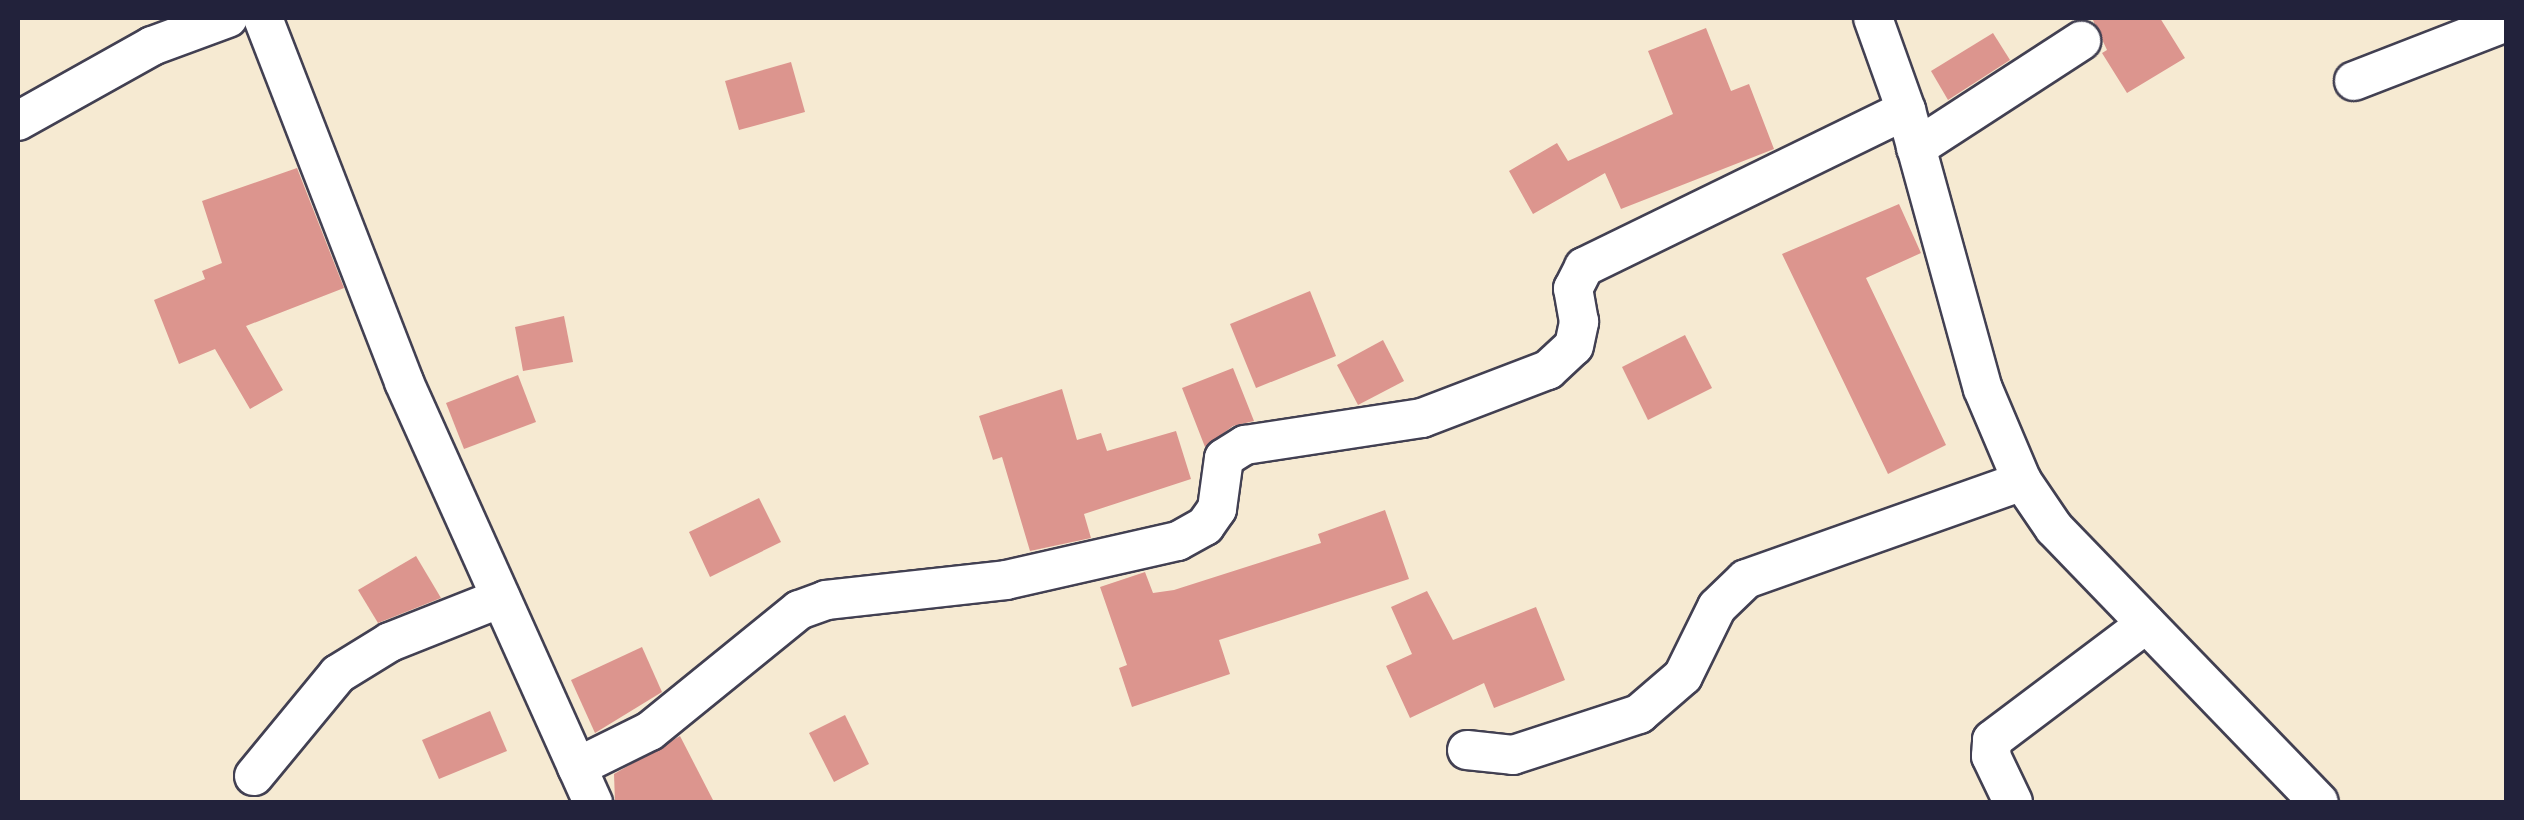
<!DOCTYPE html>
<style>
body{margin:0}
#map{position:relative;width:2524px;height:820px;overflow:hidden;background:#f6ead2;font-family:Caveat,sans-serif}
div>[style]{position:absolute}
.building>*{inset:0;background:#dc958e}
.roads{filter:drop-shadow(2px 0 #424052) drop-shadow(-2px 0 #424052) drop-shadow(0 2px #424052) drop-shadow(0 -2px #424052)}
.minor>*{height:38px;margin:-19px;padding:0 19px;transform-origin:19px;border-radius:19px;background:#fff}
span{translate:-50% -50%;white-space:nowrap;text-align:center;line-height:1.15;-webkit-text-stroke:8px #fcf5e5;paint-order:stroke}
.frame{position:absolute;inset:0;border:20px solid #22223b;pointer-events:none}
</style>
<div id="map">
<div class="building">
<div style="clip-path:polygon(2092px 18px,2160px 18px,2185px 58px,2127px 93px,2102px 53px,2107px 50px)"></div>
<div style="clip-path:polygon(1706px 28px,1731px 91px,1749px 84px,1774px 149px,1621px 209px,1605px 173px,1533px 214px,1509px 171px,1557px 143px,1568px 161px,1673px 114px,1648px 51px)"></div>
<div style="clip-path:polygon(1993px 33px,2010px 60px,1948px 100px,1931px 71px)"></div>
<div style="clip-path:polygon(791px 62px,805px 112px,739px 130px,725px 81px)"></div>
<div style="clip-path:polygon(297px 168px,344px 288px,246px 326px,283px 390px,250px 409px,215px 349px,179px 364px,154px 300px,205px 279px,202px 271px,222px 263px,202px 201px)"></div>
<div style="clip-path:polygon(1899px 204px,1921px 253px,1866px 278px,1946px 445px,1888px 474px,1782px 254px)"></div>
<div style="clip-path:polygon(1310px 291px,1336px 356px,1256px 388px,1230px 324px)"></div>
<div style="clip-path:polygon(564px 316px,573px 362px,523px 371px,515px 327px)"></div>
<div style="clip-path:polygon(1685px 335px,1712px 388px,1648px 420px,1622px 367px)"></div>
<div style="clip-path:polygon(1383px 340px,1404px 381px,1358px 405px,1337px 365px)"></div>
<div style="clip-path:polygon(1233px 368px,1254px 421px,1233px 426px,1205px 447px,1182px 388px)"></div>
<div style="clip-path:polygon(518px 375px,536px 422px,464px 449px,446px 403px)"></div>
<div style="clip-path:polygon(1062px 389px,1077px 440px,1101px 433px,1107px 451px,1176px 431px,1191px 479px,1084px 514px,1091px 538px,1030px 551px,1002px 457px,993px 460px,979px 416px)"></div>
<div style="clip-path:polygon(759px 498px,781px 542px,710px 577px,689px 532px)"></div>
<div style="clip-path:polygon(1385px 510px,1409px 579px,1219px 640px,1230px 674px,1132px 707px,1119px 668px,1127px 665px,1100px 587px,1145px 572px,1153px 593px,1174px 590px,1321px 543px,1318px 534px)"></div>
<div style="clip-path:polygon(416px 556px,441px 598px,378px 623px,358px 590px)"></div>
<div style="clip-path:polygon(1427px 591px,1453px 640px,1536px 607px,1565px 680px,1494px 708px,1484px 683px,1410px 718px,1386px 666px,1412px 654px,1391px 607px)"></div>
<div style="clip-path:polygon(642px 647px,662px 692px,595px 733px,571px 680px)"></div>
<div style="clip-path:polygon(490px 711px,507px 751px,439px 779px,422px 740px)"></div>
<div style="clip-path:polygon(845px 715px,869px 764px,834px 782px,809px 733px)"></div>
<div style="clip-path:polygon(680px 736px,714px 802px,615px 802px,614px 774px)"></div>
</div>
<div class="roads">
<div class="minor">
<div style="left:263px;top:18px;width:390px;rotate:68.8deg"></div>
<div style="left:404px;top:382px;width:461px;rotate:65.8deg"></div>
<div style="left:1873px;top:18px;width:98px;rotate:70.3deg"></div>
<div style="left:1906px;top:110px;width:289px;rotate:74.6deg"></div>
<div style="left:1983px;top:389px;width:100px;rotate:67deg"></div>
<div style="left:2022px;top:481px;width:57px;rotate:55.8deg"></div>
<div style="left:2054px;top:528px;width:381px;rotate:46deg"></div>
<div style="left:2354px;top:81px;width:163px;rotate:-21.2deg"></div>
<div style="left:18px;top:121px;width:154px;rotate:-29.2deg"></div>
<div style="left:152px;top:46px;width:81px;rotate:-20.2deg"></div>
<div style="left:1916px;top:148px;width:197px;rotate:-33deg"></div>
<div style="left:1467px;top:750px;width:46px;rotate:6.2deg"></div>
<div style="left:1513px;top:755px;width:133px;rotate:-18deg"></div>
<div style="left:1639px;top:714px;width:58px;rotate:-40.8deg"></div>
<div style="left:1683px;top:676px;width:77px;rotate:-63.8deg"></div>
<div style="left:1717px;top:607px;width:40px;rotate:-44deg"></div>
<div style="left:1746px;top:579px;width:293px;rotate:-19.5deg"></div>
<div style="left:577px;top:767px;width:81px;rotate:-26.3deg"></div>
<div style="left:650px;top:731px;width:192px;rotate:-39.1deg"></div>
<div style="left:799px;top:610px;width:29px;rotate:-20deg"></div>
<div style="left:826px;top:600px;width:181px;rotate:-6.3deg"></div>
<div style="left:1006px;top:580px;width:176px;rotate:-12.8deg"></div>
<div style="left:1178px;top:541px;width:31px;rotate:-29deg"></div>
<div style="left:1205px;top:526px;width:21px;rotate:-55deg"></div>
<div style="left:1217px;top:509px;width:51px;rotate:-82.2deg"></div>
<div style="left:1224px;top:458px;width:25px;rotate:-32deg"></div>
<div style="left:1245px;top:445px;width:179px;rotate:-8.7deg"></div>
<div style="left:1422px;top:418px;width:135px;rotate:-20.9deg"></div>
<div style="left:1548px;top:370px;width:35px;rotate:-43deg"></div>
<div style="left:1574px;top:346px;width:25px;rotate:-78deg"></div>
<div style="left:1579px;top:322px;width:34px;rotate:-100deg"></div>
<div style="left:1573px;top:289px;width:25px;rotate:-63deg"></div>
<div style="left:1584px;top:267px;width:358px;rotate:-26deg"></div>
<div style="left:254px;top:776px;width:132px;rotate:-50.5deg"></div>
<div style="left:338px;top:674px;width:61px;rotate:-31.6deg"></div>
<div style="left:390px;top:642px;width:119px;rotate:-21.6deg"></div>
<div style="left:2013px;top:802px;width:51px;rotate:-115.6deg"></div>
<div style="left:1991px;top:756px;width:16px;rotate:-86deg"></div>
<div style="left:1992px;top:740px;width:193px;rotate:-37deg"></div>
</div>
</div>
<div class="frame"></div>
</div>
